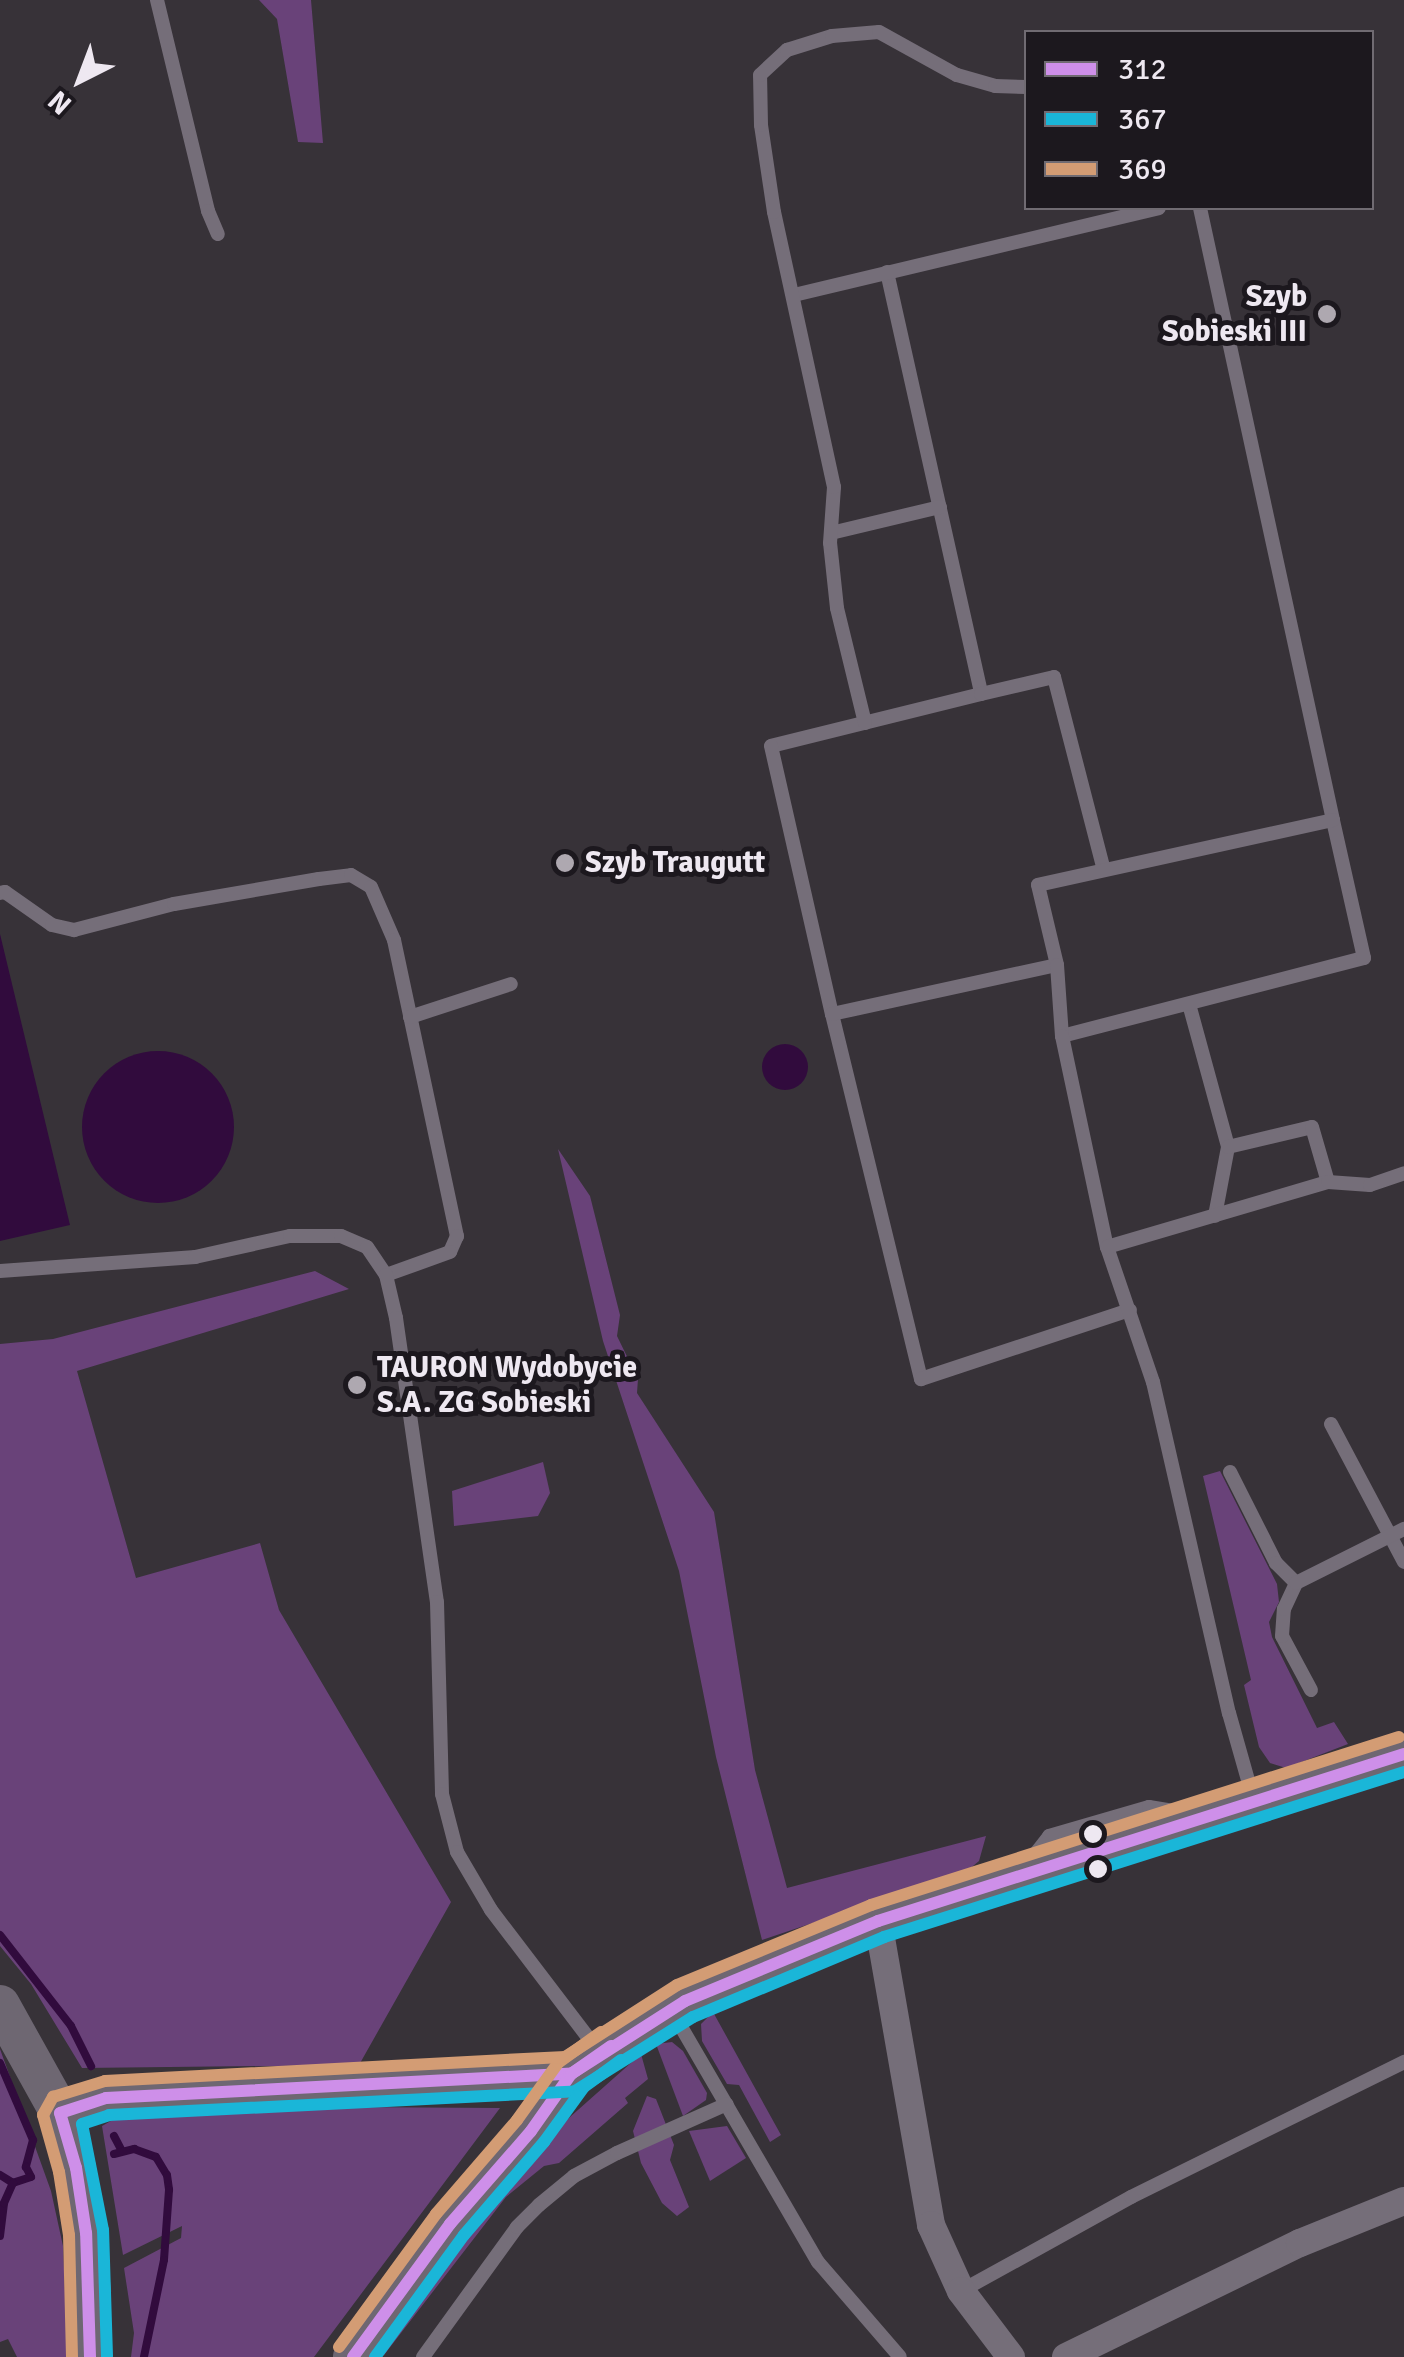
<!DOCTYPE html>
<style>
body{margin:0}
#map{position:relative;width:1404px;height:2357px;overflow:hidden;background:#373238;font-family:Signika,sans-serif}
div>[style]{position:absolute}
.green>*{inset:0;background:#694279}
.water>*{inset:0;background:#310b3d}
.round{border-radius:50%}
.stream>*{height:8px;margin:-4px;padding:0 4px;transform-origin:4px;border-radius:4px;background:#310b3d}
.lane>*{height:14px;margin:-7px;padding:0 7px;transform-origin:7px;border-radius:7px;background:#756e79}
.street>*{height:28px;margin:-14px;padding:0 14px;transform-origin:14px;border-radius:14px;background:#756e79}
.secondary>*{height:40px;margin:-20px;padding:0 20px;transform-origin:20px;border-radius:20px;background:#6e6772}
.bus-1>*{height:12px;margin:-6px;padding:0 6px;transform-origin:6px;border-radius:6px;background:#ce8fe9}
.bus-2>*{height:12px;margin:-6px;padding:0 6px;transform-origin:6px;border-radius:6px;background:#1ab6d8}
.bus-3>*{height:12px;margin:-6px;padding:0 6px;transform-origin:6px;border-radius:6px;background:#d39c74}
.dots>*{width:28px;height:28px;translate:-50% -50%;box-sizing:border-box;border:5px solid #1c181e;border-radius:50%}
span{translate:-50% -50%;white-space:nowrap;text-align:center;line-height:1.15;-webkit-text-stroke:10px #1c181e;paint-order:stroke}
.poi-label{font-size:30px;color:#eee8f1;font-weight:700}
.right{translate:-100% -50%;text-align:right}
.left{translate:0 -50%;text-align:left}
.legend{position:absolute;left:1024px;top:30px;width:350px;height:180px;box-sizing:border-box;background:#1c181e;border:2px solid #706b72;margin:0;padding:12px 18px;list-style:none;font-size:30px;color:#eee8f1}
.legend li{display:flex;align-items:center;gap:20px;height:50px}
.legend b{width:50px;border:2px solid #706b72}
.north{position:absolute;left:30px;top:30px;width:100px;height:100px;-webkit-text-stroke:8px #1c181e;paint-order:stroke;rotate:222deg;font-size:28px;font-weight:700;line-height:40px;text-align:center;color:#eee8f1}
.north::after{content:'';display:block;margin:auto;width:35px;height:45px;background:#eee8f1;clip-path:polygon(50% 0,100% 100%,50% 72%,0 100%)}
</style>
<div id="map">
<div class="green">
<div style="clip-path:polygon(259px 0,311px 0,323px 143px,298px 142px,277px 19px)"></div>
<div style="clip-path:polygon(558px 1149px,590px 1196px,620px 1315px,617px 1336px,638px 1379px,637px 1393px,714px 1512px,755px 1770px,787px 1888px,986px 1836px,979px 1861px,967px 1871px,762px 1940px,716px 1757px,679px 1571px,603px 1341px)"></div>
<div style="clip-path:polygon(315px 1271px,349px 1289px,77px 1371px,136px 1578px,260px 1543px,279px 1610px,451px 1902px,359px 2065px,82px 2068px,31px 1984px,0 1946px,0 1344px,53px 1339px)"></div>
<div style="clip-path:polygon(543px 1462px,550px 1493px,538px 1516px,454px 1526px,452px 1491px)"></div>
<div style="clip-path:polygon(1220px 1471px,1277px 1584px,1279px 1602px,1269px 1622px,1272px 1637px,1317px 1728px,1334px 1722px,1348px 1744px,1286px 1768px,1270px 1763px,1259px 1747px,1244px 1685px,1251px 1680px,1203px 1476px)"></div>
<div style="clip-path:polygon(713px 2012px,781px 2135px,770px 2142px,739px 2085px,727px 2084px,702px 2041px,701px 2024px)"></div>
<div style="clip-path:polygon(672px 2042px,683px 2051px,707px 2093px,706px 2100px,683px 2116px,656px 2044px)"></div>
<div style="clip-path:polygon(0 2049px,51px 2191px,63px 2246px,68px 2357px,17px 2357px,8px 2339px,0 2342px)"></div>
<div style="clip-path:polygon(641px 2054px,648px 2079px,625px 2098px,628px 2103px,559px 2163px,544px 2166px,506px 2197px,384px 2355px,379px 2349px,460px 2239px,552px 2133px)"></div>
<div style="clip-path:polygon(647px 2096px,656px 2099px,674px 2145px,670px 2160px,689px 2207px,677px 2216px,662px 2203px,641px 2163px,633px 2131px)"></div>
<div style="clip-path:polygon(342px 2107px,500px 2108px,314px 2357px,131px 2357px,134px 2333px,124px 2268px,181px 2238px,182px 2226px,123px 2255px,102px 2126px,116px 2118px)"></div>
<div style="clip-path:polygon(727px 2126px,746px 2158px,710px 2181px,689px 2131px)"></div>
</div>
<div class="water">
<div style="clip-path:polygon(0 934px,70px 1225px,0 1241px)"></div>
<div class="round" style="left:762px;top:1044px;width:46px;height:46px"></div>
<div class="round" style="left:82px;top:1051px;width:152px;height:152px"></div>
</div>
<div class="stream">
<div style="left:0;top:1935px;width:115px;rotate:52deg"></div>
<div style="left:71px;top:2026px;width:45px;rotate:63.4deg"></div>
<div style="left:0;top:2063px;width:84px;rotate:66.8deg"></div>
<div style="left:33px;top:2140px;width:28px;rotate:105deg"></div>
<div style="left:26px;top:2167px;width:11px;rotate:63deg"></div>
<div style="left:31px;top:2177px;width:19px;rotate:162deg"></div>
<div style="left:13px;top:2183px;width:15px;rotate:-148deg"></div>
<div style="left:114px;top:2136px;width:17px;rotate:62deg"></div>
<div style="left:114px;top:2154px;width:21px;rotate:-14deg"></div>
<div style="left:134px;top:2149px;width:23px;rotate:20deg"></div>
<div style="left:156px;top:2157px;width:21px;rotate:59deg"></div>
<div style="left:167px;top:2175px;width:15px;rotate:82deg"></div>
<div style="left:169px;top:2190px;width:70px;rotate:94.1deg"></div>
<div style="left:164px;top:2260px;width:99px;rotate:101.7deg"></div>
<div style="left:0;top:2236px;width:33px;rotate:-83deg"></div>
<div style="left:4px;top:2203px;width:22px;rotate:-66deg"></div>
</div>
<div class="lane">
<div style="left:157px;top:0;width:217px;rotate:76.4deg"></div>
<div style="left:208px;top:211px;width:25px;rotate:67deg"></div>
<div style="left:1200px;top:208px;width:626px;rotate:77.74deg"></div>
<div style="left:887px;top:272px;width:432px;rotate:77.4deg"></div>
<div style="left:981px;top:694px;width:216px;rotate:166.1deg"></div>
<div style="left:771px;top:746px;width:275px;rotate:77.2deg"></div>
<div style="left:832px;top:1014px;width:376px;rotate:76.3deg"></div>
<div style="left:921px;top:1379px;width:220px;rotate:-18.3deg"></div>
<div style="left:794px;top:295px;width:375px;rotate:-13.4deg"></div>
<div style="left:831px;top:533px;width:112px;rotate:-13.4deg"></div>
<div style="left:981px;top:694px;width:75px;rotate:-13.1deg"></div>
<div style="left:1054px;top:677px;width:199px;rotate:75.5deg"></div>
<div style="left:865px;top:723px;width:118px;rotate:-103.7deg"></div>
<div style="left:837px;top:608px;width:65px;rotate:-96.1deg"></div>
<div style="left:830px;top:543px;width:56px;rotate:-85.9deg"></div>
<div style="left:834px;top:487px;width:281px;rotate:-102.3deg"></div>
<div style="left:774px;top:212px;width:88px;rotate:-98.5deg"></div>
<div style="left:761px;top:125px;width:50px;rotate:-91.1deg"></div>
<div style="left:760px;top:75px;width:37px;rotate:-43deg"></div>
<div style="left:787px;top:50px;width:47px;rotate:-17.3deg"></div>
<div style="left:832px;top:36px;width:47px;rotate:-4.9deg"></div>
<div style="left:879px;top:32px;width:89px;rotate:28.9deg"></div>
<div style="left:957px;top:75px;width:40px;rotate:16deg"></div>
<div style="left:995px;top:86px;width:31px;rotate:2deg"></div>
<div style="left:0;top:893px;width:5px;rotate:-11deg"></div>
<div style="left:5px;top:892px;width:57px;rotate:35.1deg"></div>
<div style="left:52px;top:925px;width:23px;rotate:13deg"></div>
<div style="left:74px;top:930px;width:103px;rotate:-14.6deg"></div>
<div style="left:174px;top:904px;width:147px;rotate:-9.8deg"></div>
<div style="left:319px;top:879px;width:32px;rotate:-7deg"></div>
<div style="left:351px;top:875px;width:23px;rotate:31deg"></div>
<div style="left:371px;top:887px;width:58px;rotate:66.5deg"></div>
<div style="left:394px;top:940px;width:303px;rotate:78deg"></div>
<div style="left:457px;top:1236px;width:17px;rotate:114deg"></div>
<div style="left:450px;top:1252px;width:68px;rotate:160.2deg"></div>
<div style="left:1189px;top:1004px;width:148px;rotate:74.7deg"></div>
<div style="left:1228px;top:1147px;width:70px;rotate:100.7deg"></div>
<div style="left:832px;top:1014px;width:230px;rotate:-12.3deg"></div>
<div style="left:410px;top:1017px;width:106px;rotate:-18.1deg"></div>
<div style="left:1062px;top:1036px;width:312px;rotate:-14.5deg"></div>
<div style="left:1364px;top:958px;width:141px;rotate:-102.7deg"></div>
<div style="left:1333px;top:820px;width:302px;rotate:167.6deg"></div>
<div style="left:1038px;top:885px;width:82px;rotate:76.6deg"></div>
<div style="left:1057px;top:965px;width:71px;rotate:86deg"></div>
<div style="left:1062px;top:1036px;width:216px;rotate:78deg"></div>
<div style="left:1107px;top:1247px;width:143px;rotate:71.2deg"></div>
<div style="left:1153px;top:1382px;width:340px;rotate:77.1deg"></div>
<div style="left:1229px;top:1713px;width:88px;rotate:74.2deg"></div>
<div style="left:1228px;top:1147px;width:86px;rotate:-13.4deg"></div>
<div style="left:1312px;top:1127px;width:57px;rotate:73.8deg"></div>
<div style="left:1107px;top:1247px;width:230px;rotate:-16.4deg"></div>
<div style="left:1328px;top:1182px;width:42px;rotate:4.1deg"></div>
<div style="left:1370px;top:1185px;width:36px;rotate:-19deg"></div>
<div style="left:0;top:1271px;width:196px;rotate:-4.1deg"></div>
<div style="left:195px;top:1257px;width:97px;rotate:-12.5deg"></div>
<div style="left:290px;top:1236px;width:51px"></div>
<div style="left:341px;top:1236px;width:28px;rotate:23deg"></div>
<div style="left:367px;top:1247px;width:34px;rotate:56deg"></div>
<div style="left:386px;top:1275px;width:44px;rotate:76.9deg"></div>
<div style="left:396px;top:1318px;width:287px;rotate:81.8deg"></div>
<div style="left:437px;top:1602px;width:192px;rotate:88.5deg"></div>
<div style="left:442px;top:1794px;width:60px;rotate:75.5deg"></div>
<div style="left:457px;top:1852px;width:67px;rotate:59.6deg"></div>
<div style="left:491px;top:1910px;width:180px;rotate:52.7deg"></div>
<div style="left:1331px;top:1424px;width:156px;rotate:62.1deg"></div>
<div style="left:1230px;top:1472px;width:102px;rotate:63.2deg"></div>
<div style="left:1276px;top:1563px;width:28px;rotate:45deg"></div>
<div style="left:1311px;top:1690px;width:61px;rotate:-118.2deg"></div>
<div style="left:1282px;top:1636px;width:27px;rotate:-86deg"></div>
<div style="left:1284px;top:1609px;width:29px;rotate:-65deg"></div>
<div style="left:1296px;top:1583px;width:121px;rotate:-26.6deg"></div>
<div style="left:1029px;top:1862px;width:33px;rotate:-52deg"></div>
<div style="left:1049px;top:1836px;width:104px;rotate:-16.2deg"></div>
<div style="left:1149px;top:1807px;width:31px;rotate:9deg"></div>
<div style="left:673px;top:2013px;width:288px;rotate:59.8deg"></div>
<div style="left:818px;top:2262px;width:125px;rotate:49.2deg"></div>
<div style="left:961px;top:2291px;width:194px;rotate:-28.9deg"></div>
<div style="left:1131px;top:2197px;width:305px;rotate:-26.3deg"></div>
<div style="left:423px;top:2357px;width:160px;rotate:-54.1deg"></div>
<div style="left:517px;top:2227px;width:31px;rotate:-45deg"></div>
<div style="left:539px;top:2205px;width:45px;rotate:-39.6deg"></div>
<div style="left:574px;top:2176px;width:49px;rotate:-28.1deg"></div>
<div style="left:617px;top:2153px;width:120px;rotate:-24deg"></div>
</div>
<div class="street">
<div style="left:878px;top:1921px;width:309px;rotate:80.1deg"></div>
<div style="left:931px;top:2225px;width:72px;rotate:65.6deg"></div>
<div style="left:961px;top:2291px;width:83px;rotate:52.9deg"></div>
<div style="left:1066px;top:2357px;width:260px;rotate:-26deg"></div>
<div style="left:1300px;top:2243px;width:112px;rotate:-22deg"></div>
</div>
<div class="secondary">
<div style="left:0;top:2005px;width:124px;rotate:60.9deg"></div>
<div style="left:60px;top:2113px;width:57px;rotate:73.8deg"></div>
<div style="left:76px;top:2168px;width:124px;rotate:83deg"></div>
<div style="left:91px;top:2291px;width:66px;rotate:90.9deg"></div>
<div style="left:60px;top:2113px;width:48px;rotate:-18.1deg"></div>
<div style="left:106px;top:2098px;width:466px;rotate:-3deg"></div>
<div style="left:571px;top:2074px;width:135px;rotate:-32.6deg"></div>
<div style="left:685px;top:2001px;width:209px;rotate:-22.5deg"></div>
<div style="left:878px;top:1921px;width:552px;rotate:-17.61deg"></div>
<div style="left:353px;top:2357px;width:165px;rotate:-53.9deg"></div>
<div style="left:450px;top:2224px;width:123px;rotate:-48.9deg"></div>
<div style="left:531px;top:2131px;width:70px;rotate:-54.9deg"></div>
</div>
<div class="bus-1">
<div style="left:90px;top:2357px;width:124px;rotate:-91.8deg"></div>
<div style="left:86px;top:2233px;width:66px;rotate:-98.7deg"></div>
<div style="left:76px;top:2168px;width:57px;rotate:-106.2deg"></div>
<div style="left:60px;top:2113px;width:48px;rotate:-18.1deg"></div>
<div style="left:106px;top:2098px;width:466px;rotate:-3deg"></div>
<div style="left:571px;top:2074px;width:135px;rotate:-32.6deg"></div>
<div style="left:685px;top:2001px;width:209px;rotate:-22.5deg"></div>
<div style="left:878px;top:1921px;width:552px;rotate:-17.61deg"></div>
<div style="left:353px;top:2357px;width:165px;rotate:-53.9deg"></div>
<div style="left:450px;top:2224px;width:123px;rotate:-48.9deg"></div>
<div style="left:531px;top:2131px;width:70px;rotate:-54.9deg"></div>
<div style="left:571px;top:2074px;width:49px;rotate:-35deg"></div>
</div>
<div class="bus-2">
<div style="left:107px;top:2356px;width:126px;rotate:-91.8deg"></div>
<div style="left:103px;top:2230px;width:108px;rotate:-101.2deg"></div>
<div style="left:82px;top:2124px;width:28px;rotate:-18deg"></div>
<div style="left:109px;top:2115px;width:467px;rotate:-2.9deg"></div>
<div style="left:575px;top:2091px;width:139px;rotate:-32.1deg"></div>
<div style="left:693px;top:2017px;width:207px;rotate:-22.7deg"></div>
<div style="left:884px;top:1937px;width:546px;rotate:-17.6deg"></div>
<div style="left:375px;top:2357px;width:151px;rotate:-53.9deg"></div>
<div style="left:464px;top:2235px;width:123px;rotate:-49.3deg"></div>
<div style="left:544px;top:2142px;width:68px;rotate:-54deg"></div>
<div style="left:584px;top:2087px;width:46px;rotate:-36.1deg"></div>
</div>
<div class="bus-3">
<div style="left:339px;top:2347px;width:165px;rotate:-53.9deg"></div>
<div style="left:436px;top:2214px;width:124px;rotate:-49.2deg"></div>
<div style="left:517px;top:2120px;width:70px;rotate:-54.3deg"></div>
<div style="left:558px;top:2063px;width:53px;rotate:-35.8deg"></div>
<div style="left:72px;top:2357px;width:122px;rotate:-91.4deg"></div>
<div style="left:69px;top:2235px;width:64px;rotate:-99deg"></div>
<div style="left:59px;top:2172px;width:59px;rotate:-105.7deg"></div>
<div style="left:43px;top:2115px;width:21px;rotate:-61deg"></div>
<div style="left:53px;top:2097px;width:54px;rotate:-17.1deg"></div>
<div style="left:105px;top:2081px;width:461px;rotate:-3deg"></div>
<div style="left:565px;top:2057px;width:133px;rotate:-32.7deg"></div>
<div style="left:677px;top:1985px;width:210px;rotate:-22.4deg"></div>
<div style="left:871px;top:1905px;width:554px;rotate:-17.65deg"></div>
</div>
<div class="dots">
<div style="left:1327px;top:314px;background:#aea8b0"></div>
<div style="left:565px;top:863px;background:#aea8b0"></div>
<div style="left:357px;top:1385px;background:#aea8b0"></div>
<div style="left:1093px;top:1834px;background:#eee8f1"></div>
<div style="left:1098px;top:1869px;background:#eee8f1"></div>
</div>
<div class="poi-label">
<span class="right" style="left:1307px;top:314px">Szyb<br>Sobieski III</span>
<span class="left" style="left:585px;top:863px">Szyb Traugutt</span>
<span class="left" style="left:377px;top:1385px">TAURON Wydobycie<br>S.A. ZG Sobieski</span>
</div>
<ul class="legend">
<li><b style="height:12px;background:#ce8fe9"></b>312</li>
<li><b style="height:12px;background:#1ab6d8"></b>367</li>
<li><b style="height:12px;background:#d39c74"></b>369</li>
</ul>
<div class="north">N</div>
</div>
